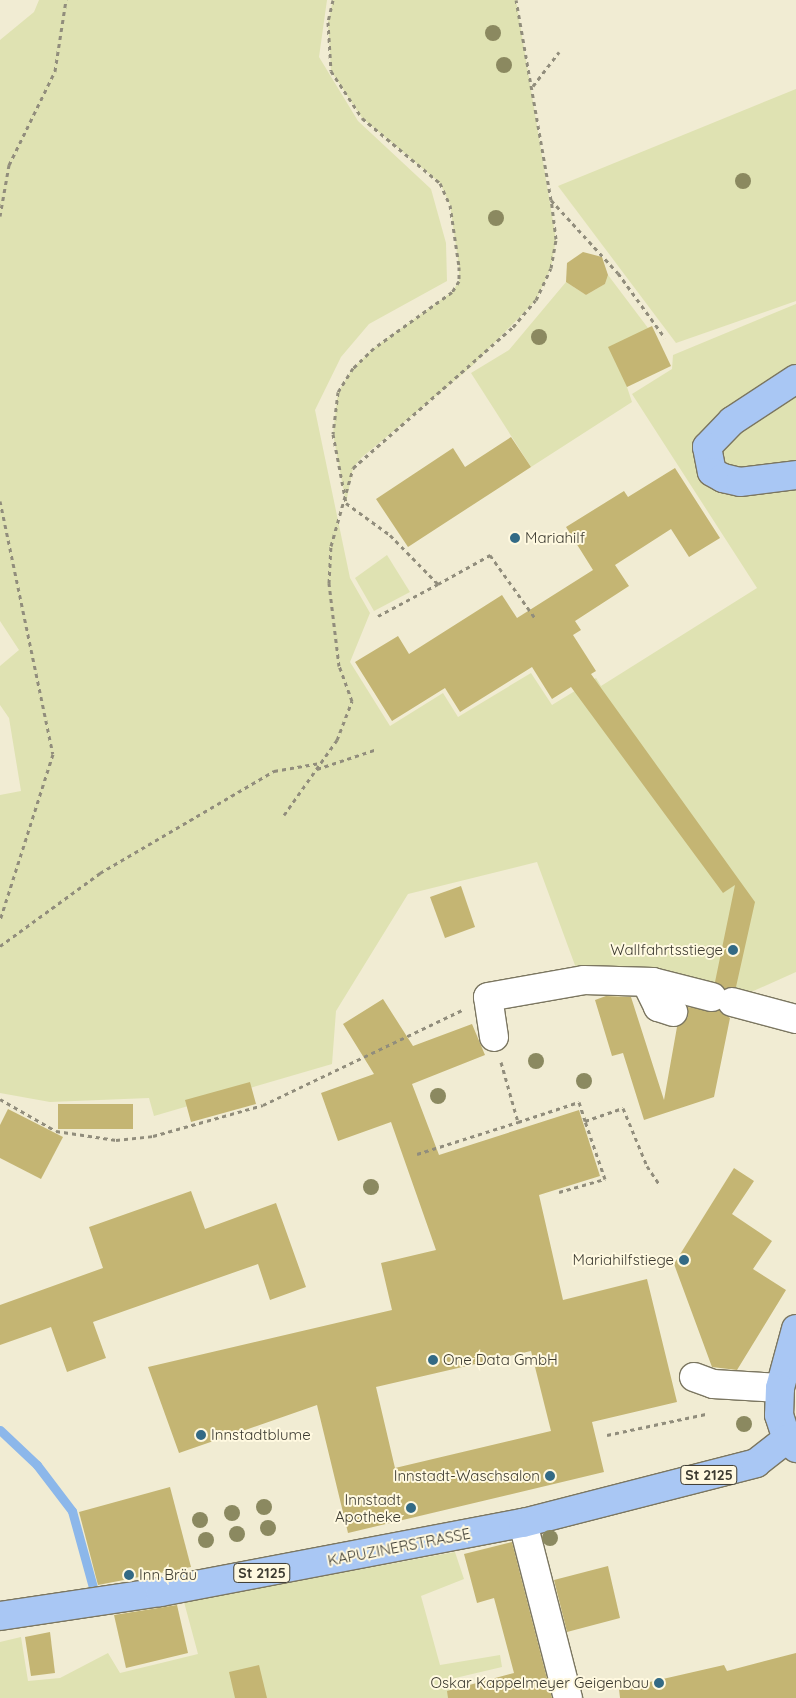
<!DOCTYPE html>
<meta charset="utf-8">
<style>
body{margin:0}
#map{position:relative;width:796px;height:1698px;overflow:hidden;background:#f1ecd3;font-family:Quicksand,sans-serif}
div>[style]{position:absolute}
.green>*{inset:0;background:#dfe2b2}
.stream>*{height:9px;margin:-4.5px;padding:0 4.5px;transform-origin:4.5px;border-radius:4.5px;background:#8cb7ea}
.building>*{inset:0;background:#c4b573}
.path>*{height:3px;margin-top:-1.5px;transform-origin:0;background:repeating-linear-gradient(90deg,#918d7c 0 4px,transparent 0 8px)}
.roads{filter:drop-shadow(1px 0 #7b7660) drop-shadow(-1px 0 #7b7660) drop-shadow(0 1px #7b7660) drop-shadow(0 -1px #7b7660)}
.minor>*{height:28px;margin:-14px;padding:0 14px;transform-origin:14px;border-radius:14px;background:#fff}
.major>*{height:28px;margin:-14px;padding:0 14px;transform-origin:14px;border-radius:14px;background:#a9c7f4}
.trees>*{width:16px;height:16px;margin:-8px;border-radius:50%;background:#8b8960}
.dots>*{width:14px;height:14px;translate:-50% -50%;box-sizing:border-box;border:2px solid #fff9e0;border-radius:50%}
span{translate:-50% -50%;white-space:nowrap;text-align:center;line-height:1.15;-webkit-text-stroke:4px #fff9e0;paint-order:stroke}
.shield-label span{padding:1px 4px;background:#fff9e0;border:1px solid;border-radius:4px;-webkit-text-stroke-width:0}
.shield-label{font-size:14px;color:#3d3b31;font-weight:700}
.poi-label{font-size:15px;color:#3d3b31}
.left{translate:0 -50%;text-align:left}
.right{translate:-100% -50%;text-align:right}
.street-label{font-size:15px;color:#3d3b31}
</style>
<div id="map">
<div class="green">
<div style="clip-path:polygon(39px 0,327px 0,319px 57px,358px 121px,431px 189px,446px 243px,447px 281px,369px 324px,341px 357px,315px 410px,350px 578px,370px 613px,350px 662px,390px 726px,443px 693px,458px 717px,531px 673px,552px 705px,596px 678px,601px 686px,757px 588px,632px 394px,672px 369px,673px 355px,796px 304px,796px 972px,740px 997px,576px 968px,537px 862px,408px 894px,336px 1011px,332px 1064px,154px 1116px,149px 1098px,50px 1102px,0 1093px,0 795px,21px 791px,9px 718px,0 705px,0 666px,19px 650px,0 621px,0 40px,34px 12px)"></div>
<div style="clip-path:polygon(333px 0,516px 0,556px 239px,551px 268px,536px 300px,472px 366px,361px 458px,353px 468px,346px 503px,333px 434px,338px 392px,353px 368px,374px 348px,452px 292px,459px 281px,459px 267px,450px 205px,440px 183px,362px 118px,331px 71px,328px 22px)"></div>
<div style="clip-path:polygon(796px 89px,796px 301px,676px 343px,558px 186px)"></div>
<div style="clip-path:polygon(608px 275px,648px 328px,627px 387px,632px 402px,531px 467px,471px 373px,509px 350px,566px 282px,586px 295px,605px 284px)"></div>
<div style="clip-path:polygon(387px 555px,410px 592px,374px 611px,355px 578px)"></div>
<div style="clip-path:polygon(455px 1552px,464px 1579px,421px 1596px,440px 1665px,500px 1655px,502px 1667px,451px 1679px,455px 1698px,0 1698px,0 1642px,21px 1637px,28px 1681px,60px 1678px,108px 1653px,120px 1673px,198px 1654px,184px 1602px)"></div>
</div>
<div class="stream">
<div style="left:0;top:1430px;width:51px;rotate:43.4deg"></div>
<div style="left:37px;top:1465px;width:58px;rotate:52.7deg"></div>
<div style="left:72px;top:1511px;width:83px;rotate:74.6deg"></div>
</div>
<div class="building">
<div style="clip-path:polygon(583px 252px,602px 257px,608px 275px,605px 284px,586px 295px,566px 282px,567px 263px)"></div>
<div style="clip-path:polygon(652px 326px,671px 366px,627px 387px,608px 347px)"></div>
<div style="clip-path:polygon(511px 437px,531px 467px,408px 547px,376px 499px,453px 448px,465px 467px)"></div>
<div style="clip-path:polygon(675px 468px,720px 538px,689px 557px,671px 529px,615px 565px,629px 586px,575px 621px,581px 630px,573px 635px,596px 671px,591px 674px,755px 902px,736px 987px,725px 989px,715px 982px,735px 885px,723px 893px,571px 687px,552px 699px,532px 667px,460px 712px,445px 688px,392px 721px,355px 662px,398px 636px,409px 654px,502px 595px,517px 618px,593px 570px,566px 527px,624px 491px,628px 497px)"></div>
<div style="clip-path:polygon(461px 886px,475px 927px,445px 938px,430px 897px)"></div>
<div style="clip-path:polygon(606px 996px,631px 997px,664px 1100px,677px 1027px,688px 1017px,687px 1007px,719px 1010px,730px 1018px,714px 1097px,644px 1120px,623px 1053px,612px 1056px,595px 1000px)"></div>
<div style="clip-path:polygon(evenodd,383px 999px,413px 1046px,472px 1024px,485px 1055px,412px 1084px,439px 1155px,579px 1110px,600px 1176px,539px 1195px,563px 1300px,647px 1279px,677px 1402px,592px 1422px,604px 1472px,348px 1533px,317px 1405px,179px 1453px,148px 1367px,392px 1310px,381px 1263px,436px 1250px,391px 1122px,338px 1141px,321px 1093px,374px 1074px,343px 1024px,383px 999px,531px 1351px,551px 1431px,395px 1468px,376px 1387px,531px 1351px)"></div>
<div style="clip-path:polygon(250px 1082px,256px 1104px,191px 1122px,185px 1100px)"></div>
<div style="clip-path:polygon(58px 1104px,133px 1104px,133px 1129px,58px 1129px)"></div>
<div style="clip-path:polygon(8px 1109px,63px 1137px,41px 1179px,0 1158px,0 1125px)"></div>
<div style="clip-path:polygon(734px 1168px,754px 1181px,732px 1214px,772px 1241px,753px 1269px,786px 1290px,737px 1370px,712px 1367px,674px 1264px)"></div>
<div style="clip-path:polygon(191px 1191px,205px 1229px,276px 1203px,306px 1287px,270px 1300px,258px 1264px,93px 1322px,106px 1358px,67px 1372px,51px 1327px,0 1345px,0 1305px,103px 1268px,89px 1227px)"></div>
<div style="clip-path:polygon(170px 1487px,191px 1567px,98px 1585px,79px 1512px)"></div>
<div style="clip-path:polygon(512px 1542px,552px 1698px,448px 1698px,447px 1691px,514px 1673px,494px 1598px,477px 1603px,464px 1554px)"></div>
<div style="clip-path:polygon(608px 1566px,620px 1618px,567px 1632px,554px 1580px)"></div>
<div style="clip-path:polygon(177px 1605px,188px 1653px,126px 1668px,114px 1615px)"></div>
<div style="clip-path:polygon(50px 1632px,55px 1673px,31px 1676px,25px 1637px)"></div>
<div style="clip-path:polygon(796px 1653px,796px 1698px,620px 1698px,619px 1689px,724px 1665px,727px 1671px)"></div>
<div style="clip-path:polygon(259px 1665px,267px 1698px,235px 1698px,229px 1672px)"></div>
</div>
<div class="path">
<div style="left:333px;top:0;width:23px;rotate:103deg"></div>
<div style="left:328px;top:22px;width:49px;rotate:86.5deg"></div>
<div style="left:331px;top:71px;width:56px;rotate:56.6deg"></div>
<div style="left:362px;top:118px;width:102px;rotate:39.8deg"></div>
<div style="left:440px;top:183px;width:24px;rotate:66deg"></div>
<div style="left:450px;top:205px;width:63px;rotate:81.7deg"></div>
<div style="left:459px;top:267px;width:14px;rotate:90deg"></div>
<div style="left:459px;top:281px;width:13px;rotate:122deg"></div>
<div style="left:452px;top:292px;width:96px;rotate:144.3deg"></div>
<div style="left:374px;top:348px;width:29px;rotate:136deg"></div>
<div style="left:353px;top:368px;width:28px;rotate:122deg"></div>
<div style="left:338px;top:392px;width:42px;rotate:96.8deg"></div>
<div style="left:333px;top:434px;width:70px;rotate:79.3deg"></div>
<div style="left:346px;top:503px;width:54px;rotate:36deg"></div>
<div style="left:390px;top:535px;width:69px;rotate:45.6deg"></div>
<div style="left:438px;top:584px;width:60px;rotate:-29.1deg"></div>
<div style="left:490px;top:555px;width:77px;rotate:54.5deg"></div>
<div style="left:533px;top:86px;width:43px;rotate:-52.6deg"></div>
<div style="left:551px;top:200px;width:99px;rotate:47.5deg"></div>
<div style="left:618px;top:273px;width:80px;rotate:54.1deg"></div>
<div style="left:0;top:216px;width:52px;rotate:-80deg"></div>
<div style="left:9px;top:165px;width:105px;rotate:-63.9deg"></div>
<div style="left:55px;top:71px;width:72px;rotate:-81.2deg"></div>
<div style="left:0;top:501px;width:258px;rotate:78.2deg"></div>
<div style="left:53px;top:754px;width:174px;rotate:107.7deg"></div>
<div style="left:378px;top:616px;width:68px;rotate:-28.1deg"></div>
<div style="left:317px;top:769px;width:63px;rotate:-18.4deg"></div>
<div style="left:284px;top:815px;width:92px;rotate:-54.8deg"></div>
<div style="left:337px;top:740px;width:42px;rotate:-69deg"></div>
<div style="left:352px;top:701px;width:37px;rotate:-110deg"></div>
<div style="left:339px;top:666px;width:84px;rotate:-96.9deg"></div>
<div style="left:329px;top:583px;width:37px;rotate:-87deg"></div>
<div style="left:331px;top:546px;width:81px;rotate:-74.2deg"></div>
<div style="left:353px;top:468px;width:213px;rotate:-41.4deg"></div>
<div style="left:513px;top:327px;width:35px;rotate:-50deg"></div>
<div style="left:536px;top:300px;width:35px;rotate:-65deg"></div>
<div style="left:551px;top:268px;width:29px;rotate:-80deg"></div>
<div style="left:556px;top:239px;width:39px;rotate:-97deg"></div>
<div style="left:551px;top:200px;width:203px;rotate:-99.9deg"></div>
<div style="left:0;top:946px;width:124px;rotate:-36.1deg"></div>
<div style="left:100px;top:873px;width:202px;rotate:-30.4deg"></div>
<div style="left:274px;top:771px;width:47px;rotate:-9.9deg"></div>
<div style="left:501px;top:1062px;width:62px;rotate:74.2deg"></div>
<div style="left:518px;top:1122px;width:64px;rotate:-18.2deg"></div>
<div style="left:579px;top:1102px;width:20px;rotate:72deg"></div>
<div style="left:585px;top:1121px;width:40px;rotate:-18.9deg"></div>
<div style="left:623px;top:1108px;width:63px;rotate:67.5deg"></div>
<div style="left:647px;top:1166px;width:23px;rotate:56deg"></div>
<div style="left:0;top:1099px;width:64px;rotate:29.7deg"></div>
<div style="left:56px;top:1131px;width:61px;rotate:8.5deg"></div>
<div style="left:116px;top:1140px;width:37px;rotate:-6deg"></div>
<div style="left:153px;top:1136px;width:114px;rotate:-15.7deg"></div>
<div style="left:263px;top:1105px;width:221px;rotate:-25.5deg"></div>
<div style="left:417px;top:1154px;width:106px;rotate:-17.6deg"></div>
<div style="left:559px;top:1192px;width:48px;rotate:-15.8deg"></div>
<div style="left:605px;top:1179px;width:61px;rotate:-109deg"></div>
<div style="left:607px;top:1435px;width:101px;rotate:-12deg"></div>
</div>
<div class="roads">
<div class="minor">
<div style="left:646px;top:982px;width:28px;rotate:64deg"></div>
<div style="left:658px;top:1007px;width:16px;rotate:18deg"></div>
<div style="left:732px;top:1002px;width:66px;rotate:14.9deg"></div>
<div style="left:494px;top:1037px;width:40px;rotate:-98.5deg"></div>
<div style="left:488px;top:997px;width:97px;rotate:-10deg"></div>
<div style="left:584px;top:980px;width:69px;rotate:1.7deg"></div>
<div style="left:653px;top:982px;width:61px;rotate:14.3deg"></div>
<div style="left:694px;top:1377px;width:20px;rotate:20deg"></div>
<div style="left:713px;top:1384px;width:67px;rotate:3.4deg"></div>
<div style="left:523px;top:1523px;width:181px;rotate:75.6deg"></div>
</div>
<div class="major">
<div style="left:796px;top:379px;width:77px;rotate:146.7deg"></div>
<div style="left:732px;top:421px;width:36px;rotate:134deg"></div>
<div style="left:707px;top:447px;width:25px;rotate:79deg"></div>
<div style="left:712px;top:472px;width:13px;rotate:29deg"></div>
<div style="left:723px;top:478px;width:17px;rotate:13deg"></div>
<div style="left:740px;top:482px;width:56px;rotate:-7.1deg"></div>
<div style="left:796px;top:1329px;width:61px;rotate:105.2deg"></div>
<div style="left:780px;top:1388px;width:27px;rotate:92deg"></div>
<div style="left:779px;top:1415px;width:25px;rotate:72deg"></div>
<div style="left:787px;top:1439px;width:13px;rotate:45deg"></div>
<div style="left:0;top:1616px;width:162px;rotate:-8.5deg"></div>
<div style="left:160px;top:1592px;width:369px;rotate:-10.8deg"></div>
<div style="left:523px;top:1523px;width:241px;rotate:-14.4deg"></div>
<div style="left:756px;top:1463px;width:39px;rotate:-38deg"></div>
</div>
</div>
<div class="trees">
<div style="left:493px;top:33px"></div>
<div style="left:504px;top:65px"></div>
<div style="left:743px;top:181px"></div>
<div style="left:496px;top:218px"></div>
<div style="left:539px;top:337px"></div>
<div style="left:536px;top:1061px"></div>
<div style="left:584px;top:1081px"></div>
<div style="left:438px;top:1096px"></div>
<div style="left:371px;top:1187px"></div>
<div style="left:744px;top:1424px"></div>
<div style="left:264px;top:1507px"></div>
<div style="left:232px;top:1513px"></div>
<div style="left:200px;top:1520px"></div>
<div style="left:268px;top:1528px"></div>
<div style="left:237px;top:1534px"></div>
<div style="left:550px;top:1538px"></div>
<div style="left:206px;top:1540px"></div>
</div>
<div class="dots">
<div style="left:515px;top:538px;background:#336a85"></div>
<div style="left:733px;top:950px;background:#336a85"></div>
<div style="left:684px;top:1260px;background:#336a85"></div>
<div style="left:433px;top:1360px;background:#336a85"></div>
<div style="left:201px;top:1435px;background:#336a85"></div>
<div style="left:550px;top:1476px;background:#336a85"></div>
<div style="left:411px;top:1508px;background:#336a85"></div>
<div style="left:129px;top:1575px;background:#336a85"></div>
<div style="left:659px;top:1683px;background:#336a85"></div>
</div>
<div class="shield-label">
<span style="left:709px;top:1475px">St 2125</span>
<span style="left:262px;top:1573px">St 2125</span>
</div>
<div class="poi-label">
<span class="left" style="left:525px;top:538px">Mariahilf</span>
<span class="right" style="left:723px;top:950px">Wallfahrtsstiege</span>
<span class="right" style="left:674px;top:1260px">Mariahilfstiege</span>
<span class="left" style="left:443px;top:1360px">One Data GmbH</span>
<span class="left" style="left:211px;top:1435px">Innstadtblume</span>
<span class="right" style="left:540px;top:1476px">Innstadt-Waschsalon</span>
<span class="right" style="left:401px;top:1508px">Innstadt<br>Apotheke</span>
<span class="left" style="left:139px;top:1575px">Inn Bräu</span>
<span class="right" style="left:649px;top:1683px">Oskar Kappelmeyer Geigenbau</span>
</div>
<div class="street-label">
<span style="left:399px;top:1547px;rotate:-11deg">KAPUZINERSTRASSE</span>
</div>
</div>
